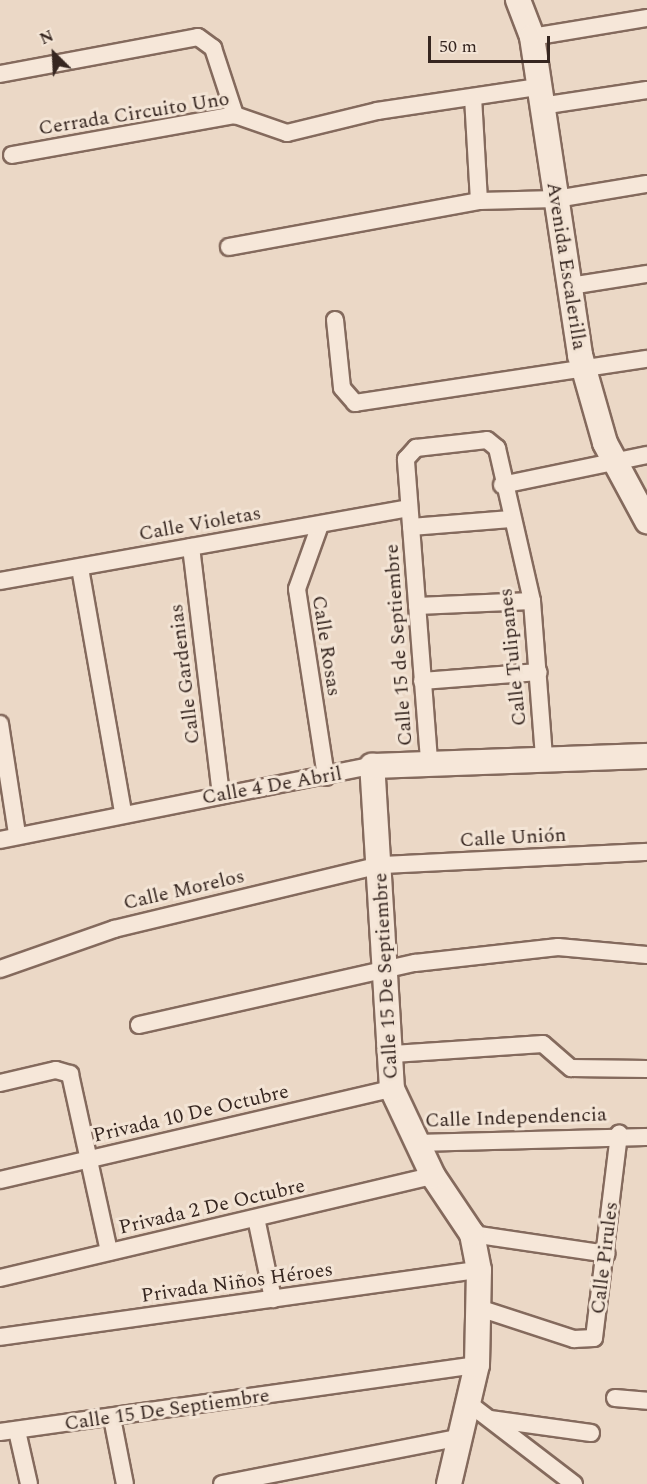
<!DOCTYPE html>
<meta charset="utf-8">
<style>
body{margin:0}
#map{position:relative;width:647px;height:1484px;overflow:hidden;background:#ebd8c6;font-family:Spectral,serif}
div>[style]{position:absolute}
.roads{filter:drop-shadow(2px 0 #846a5d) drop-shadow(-2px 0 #846a5d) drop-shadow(0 2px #846a5d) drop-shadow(0 -2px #846a5d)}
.street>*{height:16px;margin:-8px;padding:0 8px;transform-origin:8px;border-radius:8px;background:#f6e7d9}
.secondary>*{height:24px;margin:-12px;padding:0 12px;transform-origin:12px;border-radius:12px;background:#f6e7d9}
span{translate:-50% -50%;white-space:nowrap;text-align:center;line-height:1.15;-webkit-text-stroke:6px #f3e4d5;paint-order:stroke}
.street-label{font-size:20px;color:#362620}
.north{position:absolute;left:24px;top:24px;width:60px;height:60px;-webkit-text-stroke:4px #f3e4d5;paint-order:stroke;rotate:336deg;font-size:16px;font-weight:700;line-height:24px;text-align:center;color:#362620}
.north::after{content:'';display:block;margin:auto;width:21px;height:27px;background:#362620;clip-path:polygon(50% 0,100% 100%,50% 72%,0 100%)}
.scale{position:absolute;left:428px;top:36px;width:122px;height:27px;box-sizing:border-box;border:3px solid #362620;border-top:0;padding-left:8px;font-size:18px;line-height:21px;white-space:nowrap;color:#362620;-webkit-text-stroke:4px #f3e4d5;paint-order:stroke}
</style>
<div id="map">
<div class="roads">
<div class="street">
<div style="left:532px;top:37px;width:117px;rotate:-9.4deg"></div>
<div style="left:0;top:74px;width:201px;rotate:-10.6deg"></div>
<div style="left:198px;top:37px;width:19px;rotate:36deg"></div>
<div style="left:213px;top:48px;width:71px;rotate:71.8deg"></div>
<div style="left:473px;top:97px;width:104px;rotate:86.7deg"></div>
<div style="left:479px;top:201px;width:77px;rotate:-1.5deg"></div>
<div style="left:556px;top:199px;width:92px;rotate:-9.4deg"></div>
<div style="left:541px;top:106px;width:107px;rotate:-8.6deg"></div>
<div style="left:12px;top:155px;width:227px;rotate:-10.2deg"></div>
<div style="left:235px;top:115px;width:55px;rotate:19.1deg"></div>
<div style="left:287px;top:133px;width:93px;rotate:-13.7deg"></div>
<div style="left:377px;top:111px;width:163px;rotate:-8.5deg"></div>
<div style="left:229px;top:247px;width:254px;rotate:-10.4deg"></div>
<div style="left:570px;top:286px;width:78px;rotate:-8.9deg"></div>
<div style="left:335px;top:320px;width:68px;rotate:84.1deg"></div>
<div style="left:342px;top:388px;width:20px;rotate:49deg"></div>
<div style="left:355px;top:403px;width:295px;rotate:-8.6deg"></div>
<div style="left:502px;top:485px;width:148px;rotate:-11.7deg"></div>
<div style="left:320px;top:525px;width:68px;rotate:109.8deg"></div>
<div style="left:297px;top:589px;width:190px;rotate:81.2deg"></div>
<div style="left:411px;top:527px;width:100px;rotate:-4.6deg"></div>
<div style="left:191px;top:547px;width:250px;rotate:83.1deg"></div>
<div style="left:80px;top:568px;width:249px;rotate:80deg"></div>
<div style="left:0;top:581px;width:414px;rotate:-10.1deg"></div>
<div style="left:417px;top:606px;width:115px;rotate:-2.5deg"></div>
<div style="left:422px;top:681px;width:117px;rotate:-4.4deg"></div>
<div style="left:0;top:724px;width:111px;rotate:81.2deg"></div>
<div style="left:429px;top:760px;width:302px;rotate:-94.4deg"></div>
<div style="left:406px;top:459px;width:15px;rotate:-48deg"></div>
<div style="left:416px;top:448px;width:71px;rotate:-6.4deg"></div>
<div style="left:487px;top:440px;width:13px;rotate:39deg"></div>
<div style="left:497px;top:448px;width:157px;rotate:77.1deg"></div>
<div style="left:532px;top:601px;width:155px;rotate:85.6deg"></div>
<div style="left:0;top:840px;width:379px;rotate:-11.3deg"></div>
<div style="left:0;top:969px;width:121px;rotate:-19.3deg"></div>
<div style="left:114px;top:929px;width:275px;rotate:-13.5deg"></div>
<div style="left:381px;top:865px;width:266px;rotate:-2.8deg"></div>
<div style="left:139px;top:1025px;width:283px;rotate:-12.7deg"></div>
<div style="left:415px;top:963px;width:144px;rotate:-6.4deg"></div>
<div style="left:558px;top:947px;width:89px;rotate:5.1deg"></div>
<div style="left:393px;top:1054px;width:150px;rotate:-3.8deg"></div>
<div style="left:543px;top:1044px;width:37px;rotate:41deg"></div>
<div style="left:571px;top:1068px;width:76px;rotate:0.8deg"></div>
<div style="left:0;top:1083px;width:57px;rotate:-13.1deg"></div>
<div style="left:56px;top:1070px;width:15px;rotate:16deg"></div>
<div style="left:70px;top:1074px;width:182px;rotate:77.6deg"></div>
<div style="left:415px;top:1143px;width:232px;rotate:-1.5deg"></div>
<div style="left:0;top:1180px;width:402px;rotate:-13.1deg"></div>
<div style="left:256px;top:1218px;width:83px;rotate:78.1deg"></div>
<div style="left:472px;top:1234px;width:136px;rotate:8.4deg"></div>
<div style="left:0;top:1278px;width:445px;rotate:-13.3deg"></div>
<div style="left:482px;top:1309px;width:97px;rotate:18.1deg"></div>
<div style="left:574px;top:1339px;width:20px;rotate:-3deg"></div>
<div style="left:594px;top:1338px;width:206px;rotate:-83deg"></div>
<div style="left:0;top:1337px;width:484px;rotate:-8deg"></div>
<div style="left:615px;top:1398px;width:32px;rotate:5deg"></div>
<div style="left:467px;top:1402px;width:135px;rotate:37.5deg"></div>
<div style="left:112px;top:1418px;width:67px;rotate:78.9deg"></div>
<div style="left:490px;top:1419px;width:102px;rotate:7.9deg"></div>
<div style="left:17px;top:1431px;width:54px;rotate:77.2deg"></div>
<div style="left:0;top:1432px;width:482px;rotate:-8deg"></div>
<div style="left:222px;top:1484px;width:239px;rotate:-11.1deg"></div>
</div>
<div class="secondary">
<div style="left:518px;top:0;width:40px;rotate:69deg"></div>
<div style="left:532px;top:37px;width:322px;rotate:81.4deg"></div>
<div style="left:580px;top:355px;width:91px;rotate:74.1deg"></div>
<div style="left:605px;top:443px;width:89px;rotate:61.7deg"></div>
<div style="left:449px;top:1484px;width:122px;rotate:-76.8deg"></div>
<div style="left:477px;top:1365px;width:95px;rotate:-88.8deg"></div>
<div style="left:479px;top:1270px;width:37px;rotate:-101deg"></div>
<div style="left:472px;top:1234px;width:70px;rotate:-123.9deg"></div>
<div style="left:433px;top:1176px;width:96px;rotate:-115.2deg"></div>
<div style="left:392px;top:1089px;width:324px;rotate:-93.5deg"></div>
<div style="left:372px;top:766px;width:275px;rotate:-2.1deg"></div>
</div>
</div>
<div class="street-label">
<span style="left:134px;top:114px;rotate:-9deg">Cerrada Circuito Uno</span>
<span style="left:566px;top:266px;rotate:81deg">Avenida Escalerilla</span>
<span style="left:200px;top:524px;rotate:-10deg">Calle Violetas</span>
<span style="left:399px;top:645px;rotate:-94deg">Calle 15 de Septiembre</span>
<span style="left:326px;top:646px;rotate:81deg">Calle Rosas</span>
<span style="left:513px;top:657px;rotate:-96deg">Calle Tulipanes</span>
<span style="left:185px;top:674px;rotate:-97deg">Calle Gardenias</span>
<span style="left:272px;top:786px;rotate:-10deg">Calle 4 De Abril</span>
<span style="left:513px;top:838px;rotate:-3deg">Calle Unión</span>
<span style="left:184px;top:890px;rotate:-13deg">Calle Morelos</span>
<span style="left:386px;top:976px;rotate:-93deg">Calle 15 De Septiembre</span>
<span style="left:191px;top:1114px;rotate:-13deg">Privada 10 De Octubre</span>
<span style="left:516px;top:1118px;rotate:-2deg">Calle Independencia</span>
<span style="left:212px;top:1207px;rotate:-13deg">Privada 2 De Octubre</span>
<span style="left:605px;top:1258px;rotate:-83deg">Calle Pirules</span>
<span style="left:237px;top:1283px;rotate:-8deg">Privada Niños Héroes</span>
<span style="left:167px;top:1410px;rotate:-8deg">Calle 15 De Septiembre</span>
</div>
<div class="north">N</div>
<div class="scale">50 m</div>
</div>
